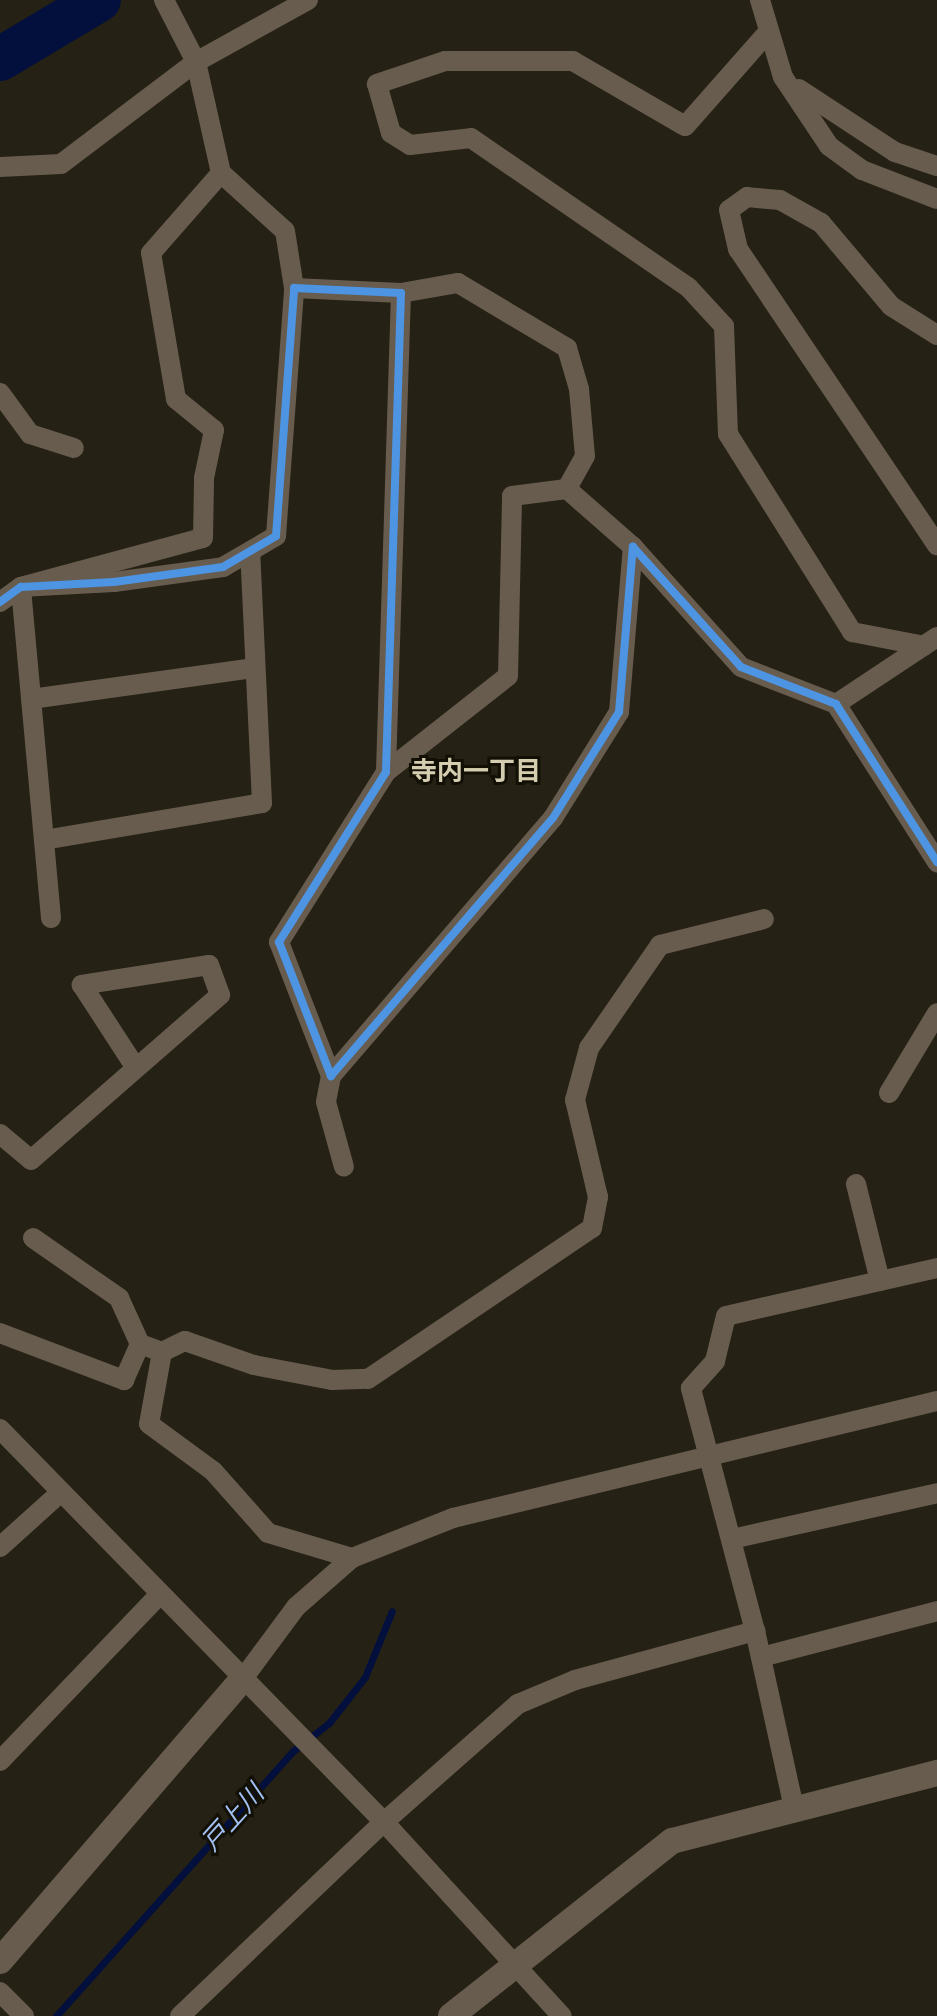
<!DOCTYPE html>
<meta charset="utf-8">
<style>
body{margin:0}
#map{position:relative;width:937px;height:2016px;overflow:hidden;background:#252114;font-family:Poppins,"Noto Sans JP",sans-serif}
div>[style]{position:absolute}
.stream>*{height:7px;margin:-3.5px;padding:0 3.5px;transform-origin:3.5px;border-radius:3.5px;background:#030f3d}
.river>*{height:44px;margin:-22px;padding:0 22px;transform-origin:22px;border-radius:22px;background:#030f3d}
.minor>*{height:20px;margin:-10px;padding:0 10px;transform-origin:10px;border-radius:10px;background:#675c4e}
.tertiary>*{height:26px;margin:-13px;padding:0 13px;transform-origin:13px;border-radius:13px;background:#675c4e}
.cycleway>*{height:8px;margin:-4px;padding:0 4px;transform-origin:4px;border-radius:4px;background:#4d94e3}
span{translate:-50% -50%;white-space:nowrap;text-align:center;line-height:1.15;-webkit-text-stroke:6px #120f05;paint-order:stroke}
.neighbourhood-label{font-size:26px;color:#d5cdaf;font-weight:700}
.water-label{font-size:26px;color:#a2bff2;font-style:italic}
</style>
<div id="map">
<div class="stream">
<div style="left:56px;top:2016px;width:356px;rotate:-48.2deg"></div>
<div style="left:293px;top:1751px;width:46px;rotate:-37.9deg"></div>
<div style="left:329px;top:1723px;width:58px;rotate:-52deg"></div>
<div style="left:365px;top:1677px;width:71px;rotate:-67.8deg"></div>
</div>
<div class="river">
<div style="left:0;top:59px;width:115px;rotate:-30.8deg"></div>
</div>
<div class="minor">
<div style="left:164px;top:0;width:70px;rotate:62.7deg"></div>
<div style="left:196px;top:62px;width:114px;rotate:77.3deg"></div>
<div style="left:760px;top:0;width:80px;rotate:73.4deg"></div>
<div style="left:783px;top:77px;width:83px;rotate:56.3deg"></div>
<div style="left:829px;top:146px;width:41px;rotate:36deg"></div>
<div style="left:862px;top:170px;width:80px;rotate:21.1deg"></div>
<div style="left:768px;top:32px;width:125px;rotate:131.4deg"></div>
<div style="left:685px;top:126px;width:129px;rotate:-149.9deg"></div>
<div style="left:573px;top:61px;width:128px;rotate:180deg"></div>
<div style="left:445px;top:61px;width:72px;rotate:161.3deg"></div>
<div style="left:377px;top:84px;width:51px;rotate:74.1deg"></div>
<div style="left:391px;top:133px;width:22px;rotate:32deg"></div>
<div style="left:410px;top:145px;width:61px;rotate:-6.5deg"></div>
<div style="left:471px;top:138px;width:263px;rotate:34.5deg"></div>
<div style="left:688px;top:287px;width:53px;rotate:47.3deg"></div>
<div style="left:724px;top:326px;width:108px;rotate:87.9deg"></div>
<div style="left:728px;top:434px;width:234px;rotate:57.9deg"></div>
<div style="left:852px;top:632px;width:73px;rotate:11deg"></div>
<div style="left:799px;top:89px;width:115px;rotate:33.3deg"></div>
<div style="left:895px;top:152px;width:44px;rotate:18.4deg"></div>
<div style="left:0;top:167px;width:61px;rotate:-2.8deg"></div>
<div style="left:61px;top:164px;width:169px;rotate:-37.1deg"></div>
<div style="left:196px;top:62px;width:128px;rotate:-29deg"></div>
<div style="left:401px;top:293px;width:58px;rotate:-10deg"></div>
<div style="left:458px;top:283px;width:127px;rotate:30.8deg"></div>
<div style="left:567px;top:348px;width:43px;rotate:73.7deg"></div>
<div style="left:579px;top:389px;width:67px;rotate:84.9deg"></div>
<div style="left:585px;top:456px;width:38px;rotate:119deg"></div>
<div style="left:937px;top:335px;width:54px;rotate:-147.8deg"></div>
<div style="left:891px;top:306px;width:109px;rotate:-130.1deg"></div>
<div style="left:821px;top:223px;width:47px;rotate:-150.7deg"></div>
<div style="left:780px;top:200px;width:33px;rotate:-175deg"></div>
<div style="left:747px;top:197px;width:22px;rotate:144deg"></div>
<div style="left:729px;top:210px;width:40px;rotate:77deg"></div>
<div style="left:738px;top:249px;width:357px;rotate:56.1deg"></div>
<div style="left:0;top:393px;width:51px;rotate:53.8deg"></div>
<div style="left:30px;top:434px;width:46px;rotate:17.7deg"></div>
<div style="left:0;top:602px;width:26px;rotate:-36deg"></div>
<div style="left:21px;top:587px;width:93px;rotate:-3.1deg"></div>
<div style="left:114px;top:582px;width:110px;rotate:-7.8deg"></div>
<div style="left:223px;top:567px;width:61px;rotate:-30.3deg"></div>
<div style="left:276px;top:536px;width:249px;rotate:-85.8deg"></div>
<div style="left:294px;top:288px;width:107px;rotate:2.7deg"></div>
<div style="left:401px;top:293px;width:479px;rotate:91.8deg"></div>
<div style="left:386px;top:772px;width:201px;rotate:122.2deg"></div>
<div style="left:279px;top:942px;width:144px;rotate:68.8deg"></div>
<div style="left:331px;top:1076px;width:340px;rotate:-49.3deg"></div>
<div style="left:553px;top:818px;width:125px;rotate:-58.1deg"></div>
<div style="left:619px;top:712px;width:166px;rotate:-85.2deg"></div>
<div style="left:633px;top:547px;width:161px;rotate:48deg"></div>
<div style="left:741px;top:667px;width:102px;rotate:21.3deg"></div>
<div style="left:836px;top:704px;width:188px;rotate:57.4deg"></div>
<div style="left:31px;top:699px;width:226px;rotate:-7.9deg"></div>
<div style="left:836px;top:704px;width:121px;rotate:-33.6deg"></div>
<div style="left:386px;top:772px;width:155px;rotate:-38.2deg"></div>
<div style="left:508px;top:676px;width:180px;rotate:-88.7deg"></div>
<div style="left:512px;top:496px;width:55px;rotate:-7.3deg"></div>
<div style="left:567px;top:489px;width:88px;rotate:41.3deg"></div>
<div style="left:44px;top:840px;width:221px;rotate:-9.6deg"></div>
<div style="left:262px;top:803px;width:252px;rotate:-92.7deg"></div>
<div style="left:51px;top:918px;width:332px;rotate:-95.2deg"></div>
<div style="left:21px;top:587px;width:188px;rotate:-15.1deg"></div>
<div style="left:203px;top:538px;width:60px;rotate:-89deg"></div>
<div style="left:204px;top:478px;width:49px;rotate:-78.2deg"></div>
<div style="left:214px;top:430px;width:49px;rotate:-140.8deg"></div>
<div style="left:176px;top:399px;width:148px;rotate:-99.7deg"></div>
<div style="left:151px;top:253px;width:106px;rotate:-48.8deg"></div>
<div style="left:221px;top:173px;width:86px;rotate:42.2deg"></div>
<div style="left:285px;top:231px;width:58px;rotate:81deg"></div>
<div style="left:331px;top:1076px;width:26px;rotate:101deg"></div>
<div style="left:326px;top:1102px;width:67px;rotate:74.5deg"></div>
<div style="left:889px;top:1093px;width:93px;rotate:-59deg"></div>
<div style="left:0;top:1134px;width:40px;rotate:40deg"></div>
<div style="left:31px;top:1160px;width:251px;rotate:-41.1deg"></div>
<div style="left:220px;top:995px;width:32px;rotate:-110deg"></div>
<div style="left:209px;top:965px;width:129px;rotate:171.1deg"></div>
<div style="left:82px;top:985px;width:99px;rotate:57deg"></div>
<div style="left:856px;top:1184px;width:100px;rotate:76.1deg"></div>
<div style="left:33px;top:1238px;width:105px;rotate:34.9deg"></div>
<div style="left:119px;top:1298px;width:51px;rotate:65.5deg"></div>
<div style="left:0;top:1333px;width:133px;rotate:20.8deg"></div>
<div style="left:124px;top:1380px;width:39px;rotate:-66deg"></div>
<div style="left:140px;top:1344px;width:23px;rotate:20deg"></div>
<div style="left:162px;top:1352px;width:73px;rotate:100.2deg"></div>
<div style="left:149px;top:1424px;width:79px;rotate:36.3deg"></div>
<div style="left:213px;top:1471px;width:83px;rotate:48.4deg"></div>
<div style="left:268px;top:1533px;width:88px;rotate:16.6deg"></div>
<div style="left:162px;top:1352px;width:25px;rotate:-26deg"></div>
<div style="left:185px;top:1341px;width:73px;rotate:19.2deg"></div>
<div style="left:254px;top:1365px;width:79px;rotate:10.9deg"></div>
<div style="left:332px;top:1380px;width:36px;rotate:-2deg"></div>
<div style="left:368px;top:1379px;width:270px;rotate:-34deg"></div>
<div style="left:592px;top:1228px;width:32px;rotate:-79deg"></div>
<div style="left:598px;top:1197px;width:100px;rotate:-103.3deg"></div>
<div style="left:575px;top:1100px;width:54px;rotate:-74.9deg"></div>
<div style="left:589px;top:1048px;width:125px;rotate:-55.4deg"></div>
<div style="left:660px;top:945px;width:107px;rotate:-14deg"></div>
<div style="left:0;top:1429px;width:549px;rotate:45.66deg"></div>
<div style="left:384px;top:1822px;width:263px;rotate:47.5deg"></div>
<div style="left:732px;top:1539px;width:210px;rotate:-12.6deg"></div>
<div style="left:0;top:1547px;width:82px;rotate:-42deg"></div>
<div style="left:761px;top:1657px;width:182px;rotate:-14.6deg"></div>
<div style="left:242px;top:1680px;width:91px;rotate:-53.5deg"></div>
<div style="left:296px;top:1607px;width:74px;rotate:-41.2deg"></div>
<div style="left:352px;top:1558px;width:109px;rotate:-21.6deg"></div>
<div style="left:453px;top:1518px;width:498px;rotate:-13.6deg"></div>
<div style="left:0;top:1761px;width:231px;rotate:-46.2deg"></div>
<div style="left:794px;top:1808px;width:181px;rotate:-102.4deg"></div>
<div style="left:755px;top:1631px;width:251px;rotate:-104.8deg"></div>
<div style="left:691px;top:1388px;width:36px;rotate:-48deg"></div>
<div style="left:715px;top:1361px;width:46px;rotate:-76.3deg"></div>
<div style="left:726px;top:1316px;width:216px;rotate:-12.8deg"></div>
<div style="left:0;top:1992px;width:34px;rotate:45deg"></div>
<div style="left:180px;top:2016px;width:282px;rotate:-43.6deg"></div>
<div style="left:384px;top:1822px;width:179px;rotate:-41.4deg"></div>
<div style="left:518px;top:1704px;width:62px;rotate:-22.8deg"></div>
<div style="left:575px;top:1680px;width:187px;rotate:-15.2deg"></div>
</div>
<div class="tertiary">
<div style="left:0;top:1961px;width:371px;rotate:-49.3deg"></div>
<div style="left:451px;top:2016px;width:282px;rotate:-38.4deg"></div>
<div style="left:672px;top:1841px;width:274px;rotate:-14.4deg"></div>
</div>
<div class="cycleway">
<div style="left:0;top:602px;width:26px;rotate:-36deg"></div>
<div style="left:21px;top:587px;width:93px;rotate:-3.1deg"></div>
<div style="left:114px;top:582px;width:110px;rotate:-7.8deg"></div>
<div style="left:223px;top:567px;width:61px;rotate:-30.3deg"></div>
<div style="left:276px;top:536px;width:249px;rotate:-85.8deg"></div>
<div style="left:294px;top:288px;width:107px;rotate:2.7deg"></div>
<div style="left:401px;top:293px;width:479px;rotate:91.8deg"></div>
<div style="left:386px;top:772px;width:201px;rotate:122.2deg"></div>
<div style="left:279px;top:942px;width:144px;rotate:68.8deg"></div>
<div style="left:331px;top:1076px;width:340px;rotate:-49.3deg"></div>
<div style="left:553px;top:818px;width:125px;rotate:-58.1deg"></div>
<div style="left:619px;top:712px;width:166px;rotate:-85.2deg"></div>
<div style="left:633px;top:547px;width:161px;rotate:48deg"></div>
<div style="left:741px;top:667px;width:102px;rotate:21.3deg"></div>
<div style="left:836px;top:704px;width:188px;rotate:57.4deg"></div>
</div>
<div class="neighbourhood-label">
<span style="left:476px;top:772px">寺内一丁目</span>
</div>
<div class="water-label">
<span style="left:233px;top:1818px;rotate:-48deg">戸上川</span>
</div>
</div>
